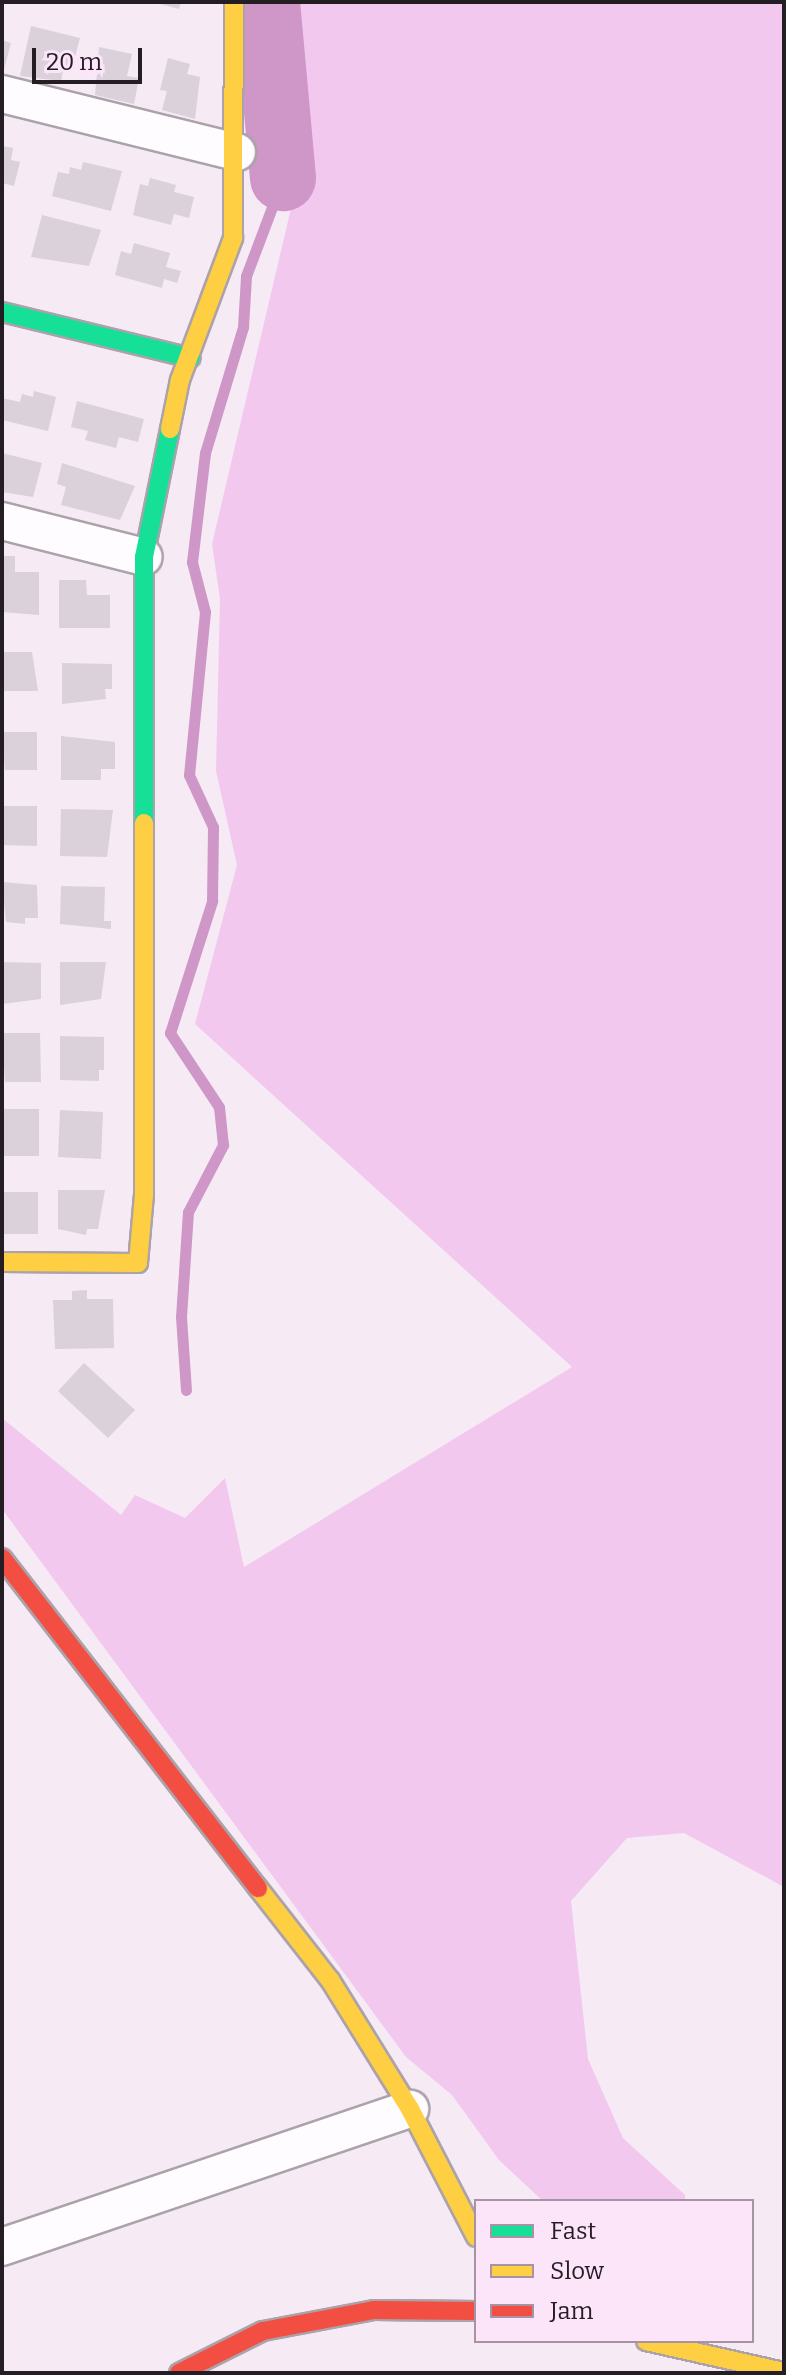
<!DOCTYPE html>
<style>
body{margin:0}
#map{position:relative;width:786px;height:2375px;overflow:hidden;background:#f6eaf5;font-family:Bitter,serif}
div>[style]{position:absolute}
.green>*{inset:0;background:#f3c8ee}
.stream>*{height:11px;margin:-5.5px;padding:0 5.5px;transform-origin:5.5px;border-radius:5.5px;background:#ce97c8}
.river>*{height:66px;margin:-33px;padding:0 33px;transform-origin:33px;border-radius:33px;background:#ce97c8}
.building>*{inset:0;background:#dbd1da}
.roads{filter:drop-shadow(2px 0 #aba2aa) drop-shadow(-2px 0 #aba2aa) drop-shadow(0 2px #aba2aa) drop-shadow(0 -2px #aba2aa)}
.street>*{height:36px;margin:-18px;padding:0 18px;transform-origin:18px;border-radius:18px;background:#fefcfe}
.fast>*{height:18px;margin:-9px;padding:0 9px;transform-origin:9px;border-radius:9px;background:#16e098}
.slow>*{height:18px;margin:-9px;padding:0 9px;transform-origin:9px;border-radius:9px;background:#ffcf43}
.jam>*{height:18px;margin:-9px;padding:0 9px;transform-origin:9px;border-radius:9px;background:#f24e42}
span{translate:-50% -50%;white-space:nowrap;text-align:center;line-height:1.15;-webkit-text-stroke:8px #fce4f9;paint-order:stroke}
.frame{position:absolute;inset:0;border:4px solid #251d24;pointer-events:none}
.legend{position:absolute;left:474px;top:2199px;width:280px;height:144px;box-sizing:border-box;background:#fce4f9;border:2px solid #a694a4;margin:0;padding:10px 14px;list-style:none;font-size:24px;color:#251d24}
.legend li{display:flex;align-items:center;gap:16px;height:40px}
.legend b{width:40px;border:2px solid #a694a4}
.scale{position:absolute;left:32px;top:48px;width:110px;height:36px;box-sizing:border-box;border:4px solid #251d24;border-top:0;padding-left:10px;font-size:24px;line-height:28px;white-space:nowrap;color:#251d24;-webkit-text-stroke:6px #fce4f9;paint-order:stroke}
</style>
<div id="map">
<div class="green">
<div style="clip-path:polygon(287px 2px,784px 2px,784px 1887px,684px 1833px,627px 1838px,571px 1901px,588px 2059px,623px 2138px,685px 2195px,685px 2201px,543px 2201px,499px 2160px,452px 2095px,406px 2057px,2px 1509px,2px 1418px,121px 1515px,135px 1495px,185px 1518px,225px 1478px,244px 1567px,572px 1367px,195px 1024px,237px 865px,216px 771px,220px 599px,212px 544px,301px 166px)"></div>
</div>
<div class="stream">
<div style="left:186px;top:1390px;width:73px;rotate:-93.9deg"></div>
<div style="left:181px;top:1317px;width:105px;rotate:-86.2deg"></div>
<div style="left:188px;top:1212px;width:76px;rotate:-62.4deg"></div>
<div style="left:223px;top:1145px;width:38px;rotate:-96deg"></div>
<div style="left:219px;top:1107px;width:89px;rotate:-123.5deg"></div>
<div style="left:170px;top:1033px;width:139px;rotate:-72.3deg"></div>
<div style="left:212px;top:901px;width:74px;rotate:-89.2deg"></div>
<div style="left:213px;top:827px;width:57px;rotate:-114.8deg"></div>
<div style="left:189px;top:775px;width:164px;rotate:-84.4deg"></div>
<div style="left:205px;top:612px;width:52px;rotate:-104.6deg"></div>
<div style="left:192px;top:562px;width:110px;rotate:-83.2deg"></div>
<div style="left:205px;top:453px;width:132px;rotate:-73.2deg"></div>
<div style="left:243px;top:327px;width:51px;rotate:-86.6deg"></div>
<div style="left:246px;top:276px;width:105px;rotate:-69.3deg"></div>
</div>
<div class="river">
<div style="left:267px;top:2px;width:177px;rotate:84.8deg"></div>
</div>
<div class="building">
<div style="clip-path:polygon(153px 2px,181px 2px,179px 9px)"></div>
<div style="clip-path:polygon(31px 26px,80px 38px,72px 68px,64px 66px,61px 81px,20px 76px)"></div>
<div style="clip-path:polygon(2px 40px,11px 43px,3px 73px,2px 73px)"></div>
<div style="clip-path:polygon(99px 47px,132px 54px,127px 76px,139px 78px,134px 104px,95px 95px)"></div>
<div style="clip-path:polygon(168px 58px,190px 64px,187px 74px,200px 77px,195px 119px,162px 110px,167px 91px,160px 90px)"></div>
<div style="clip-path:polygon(2px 146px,13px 148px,11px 160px,20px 162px,14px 186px,2px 183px)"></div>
<div style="clip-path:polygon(83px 162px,122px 171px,111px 211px,52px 196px,58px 172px,69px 174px,70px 167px,81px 170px)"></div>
<div style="clip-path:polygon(150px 178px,176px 185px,174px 192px,194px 197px,189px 218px,174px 214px,171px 225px,133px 215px,140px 184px,148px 186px)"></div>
<div style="clip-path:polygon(42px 215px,101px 230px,89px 266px,31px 257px)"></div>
<div style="clip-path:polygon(134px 243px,170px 253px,166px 267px,181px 271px,177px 283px,164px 279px,162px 288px,115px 275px,121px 251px,131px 254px)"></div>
<div style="clip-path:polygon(34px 391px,56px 397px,48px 431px,2px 420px,2px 398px,20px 402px,22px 394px,33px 397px)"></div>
<div style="clip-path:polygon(77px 401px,144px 419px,138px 442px,119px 437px,116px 448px,85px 440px,88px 431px,71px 427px)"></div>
<div style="clip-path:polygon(2px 453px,42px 463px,33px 497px,2px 492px)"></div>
<div style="clip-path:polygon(62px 463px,135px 486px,120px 520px,61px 505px,66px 487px,57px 484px)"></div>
<div style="clip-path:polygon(2px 556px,15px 556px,15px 572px,39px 572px,39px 615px,2px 612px)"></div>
<div style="clip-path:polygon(59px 580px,86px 580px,87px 595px,110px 595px,110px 628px,59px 628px)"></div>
<div style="clip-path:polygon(2px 652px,32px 652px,38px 691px,2px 691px)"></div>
<div style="clip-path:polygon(62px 663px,112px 664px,112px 689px,105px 689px,106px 699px,62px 704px)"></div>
<div style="clip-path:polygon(2px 732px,37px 732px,37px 770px,5px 770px)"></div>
<div style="clip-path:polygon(61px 736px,115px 742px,115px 769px,101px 769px,101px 780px,61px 780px)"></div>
<div style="clip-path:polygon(2px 806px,37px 806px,37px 846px,2px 845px)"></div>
<div style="clip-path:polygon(61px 809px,113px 810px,107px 857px,60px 856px)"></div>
<div style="clip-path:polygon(2px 882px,37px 885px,38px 918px,25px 918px,25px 924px,6px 922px)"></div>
<div style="clip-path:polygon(61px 886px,105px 887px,104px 921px,111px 921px,111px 929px,60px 924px)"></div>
<div style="clip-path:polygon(2px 962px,41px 963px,41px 999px,2px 1004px)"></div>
<div style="clip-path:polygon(60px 962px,106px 962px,101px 999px,60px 1005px)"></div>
<div style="clip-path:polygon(2px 1033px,40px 1033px,41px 1082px,5px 1082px)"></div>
<div style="clip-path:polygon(60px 1036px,104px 1037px,104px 1070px,99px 1070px,99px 1081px,60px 1080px)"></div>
<div style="clip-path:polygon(2px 1109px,39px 1109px,39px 1156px,2px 1156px)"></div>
<div style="clip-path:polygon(60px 1110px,103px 1112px,101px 1159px,58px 1157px)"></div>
<div style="clip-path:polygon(58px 1190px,105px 1190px,98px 1229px,87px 1229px,86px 1235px,58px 1229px)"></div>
<div style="clip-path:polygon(2px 1192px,38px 1192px,38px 1234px,2px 1234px)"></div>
<div style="clip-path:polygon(87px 1290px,87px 1299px,113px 1299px,114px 1348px,55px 1349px,53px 1300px,72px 1300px,72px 1291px)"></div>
<div style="clip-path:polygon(84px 1363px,135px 1410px,108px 1438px,58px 1391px)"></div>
</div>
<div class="roads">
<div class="street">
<div style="left:2px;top:94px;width:242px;rotate:13.9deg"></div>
<div style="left:2px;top:521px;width:146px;rotate:14.2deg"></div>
<div style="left:2px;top:2247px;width:431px;rotate:-18.7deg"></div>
</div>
<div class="fast">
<div style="left:2px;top:312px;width:194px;rotate:13.7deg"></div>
<div style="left:144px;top:823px;width:266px;rotate:-90deg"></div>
<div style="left:144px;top:557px;width:131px;rotate:-78.5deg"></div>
</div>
<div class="slow">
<div style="left:170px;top:429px;width:50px;rotate:-78.5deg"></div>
<div style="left:180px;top:380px;width:152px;rotate:-69.5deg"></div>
<div style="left:233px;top:238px;width:236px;rotate:-89.8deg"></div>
<div style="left:2px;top:1262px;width:136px;rotate:0.4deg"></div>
<div style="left:138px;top:1263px;width:68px;rotate:-85deg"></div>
<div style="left:144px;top:1195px;width:372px;rotate:-90deg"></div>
<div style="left:258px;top:1888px;width:117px;rotate:52deg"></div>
<div style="left:330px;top:1980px;width:152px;rotate:58.2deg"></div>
<div style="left:410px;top:2109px;width:144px;rotate:62.7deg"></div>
<div style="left:646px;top:2341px;width:141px;rotate:12.7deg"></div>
</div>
<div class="jam">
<div style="left:2px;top:1558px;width:418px;rotate:52.2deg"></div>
<div style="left:179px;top:2373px;width:94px;rotate:-26.6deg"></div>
<div style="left:263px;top:2331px;width:113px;rotate:-10.7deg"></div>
<div style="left:374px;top:2310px;width:102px;rotate:0.6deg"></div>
</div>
</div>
<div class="frame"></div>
<ul class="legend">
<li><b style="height:10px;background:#16e098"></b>Fast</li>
<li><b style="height:10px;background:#ffcf43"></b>Slow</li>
<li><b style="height:10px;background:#f24e42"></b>Jam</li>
</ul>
<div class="scale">20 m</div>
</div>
